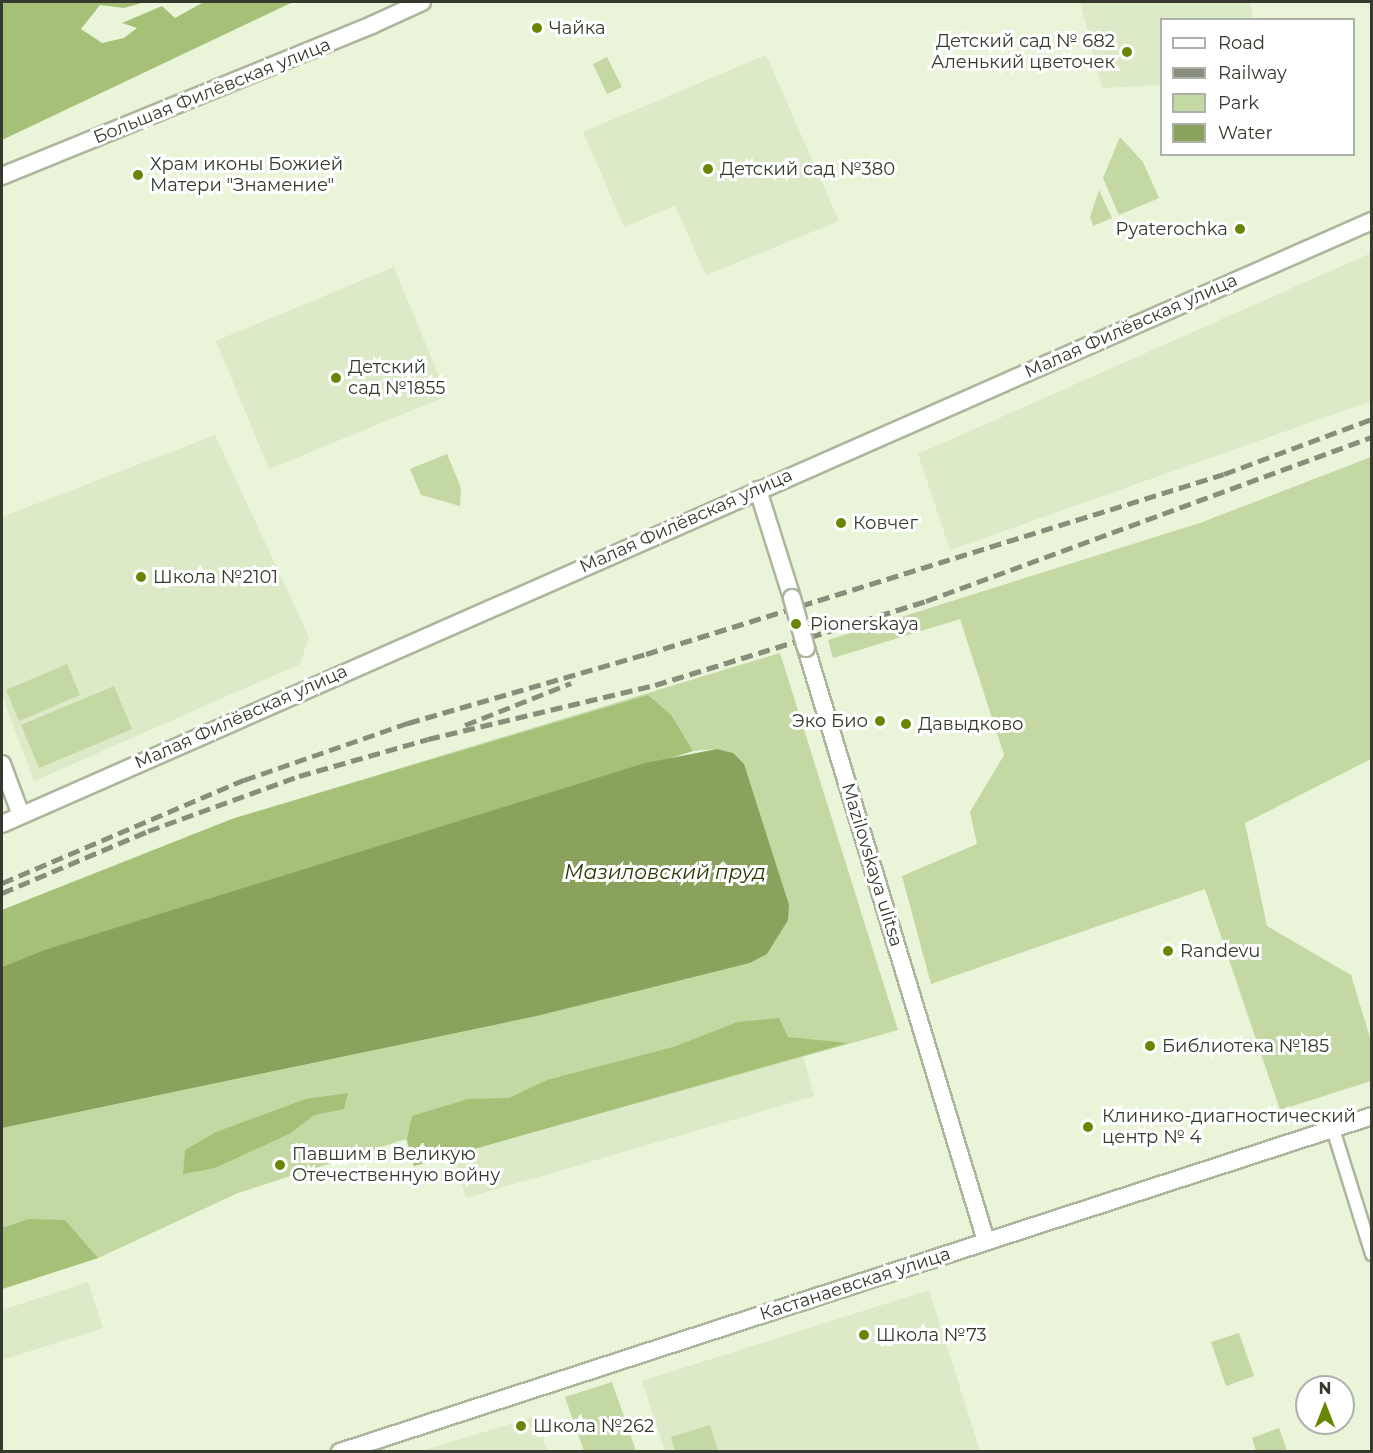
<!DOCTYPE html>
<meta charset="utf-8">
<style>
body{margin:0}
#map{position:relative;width:1373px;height:1453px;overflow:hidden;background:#e9f4d9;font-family:Montserrat,sans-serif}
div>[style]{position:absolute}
.built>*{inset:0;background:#dceac7}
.green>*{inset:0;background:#c4d8a3}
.forest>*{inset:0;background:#a6c078}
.water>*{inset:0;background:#8aa25c}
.roads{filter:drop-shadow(2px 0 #acb69c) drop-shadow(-2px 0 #acb69c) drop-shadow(0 2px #acb69c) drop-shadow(0 -2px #acb69c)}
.street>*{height:12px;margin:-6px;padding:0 6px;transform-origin:6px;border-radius:6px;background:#fff}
.secondary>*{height:16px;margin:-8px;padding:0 8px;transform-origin:8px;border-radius:8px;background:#fff}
.rail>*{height:4.5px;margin-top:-2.25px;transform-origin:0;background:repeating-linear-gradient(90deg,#878e7c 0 12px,transparent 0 18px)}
.bridges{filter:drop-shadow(2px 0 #acb69c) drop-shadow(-2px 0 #acb69c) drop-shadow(0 2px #acb69c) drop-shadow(0 -2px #acb69c)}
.secondary-bridge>*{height:16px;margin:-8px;padding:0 8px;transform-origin:8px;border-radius:8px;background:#fff}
.dots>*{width:16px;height:16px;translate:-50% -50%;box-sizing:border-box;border:3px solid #fff;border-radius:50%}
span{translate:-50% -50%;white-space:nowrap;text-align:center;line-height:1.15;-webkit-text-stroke:6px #fff;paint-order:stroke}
.poi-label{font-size:18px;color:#35392e}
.left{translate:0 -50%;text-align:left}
.right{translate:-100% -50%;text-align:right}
.street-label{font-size:18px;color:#35392e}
.water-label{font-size:20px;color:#293801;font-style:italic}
.frame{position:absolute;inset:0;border:3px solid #35392e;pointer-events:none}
.legend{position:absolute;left:1160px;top:18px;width:195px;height:138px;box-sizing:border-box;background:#fff;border:2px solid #aeb0ab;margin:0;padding:8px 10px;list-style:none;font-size:18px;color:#35392e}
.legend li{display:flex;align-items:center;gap:12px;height:30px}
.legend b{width:30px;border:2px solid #aeb0ab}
.north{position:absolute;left:1295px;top:1375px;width:60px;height:60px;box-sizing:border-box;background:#fff;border:2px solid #aeb0ab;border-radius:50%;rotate:0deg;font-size:16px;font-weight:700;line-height:24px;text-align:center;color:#35392e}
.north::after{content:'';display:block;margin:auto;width:21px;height:27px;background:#678702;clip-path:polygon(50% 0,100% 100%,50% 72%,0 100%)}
</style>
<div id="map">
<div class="built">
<div style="clip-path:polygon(1080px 2px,1250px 2px,1253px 19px,1162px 20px,1161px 85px,1102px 88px)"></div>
<div style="clip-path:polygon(766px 55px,839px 221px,706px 275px,675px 206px,624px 227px,583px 132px)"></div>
<div style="clip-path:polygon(1371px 253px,1371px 401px,950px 550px,918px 454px)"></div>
<div style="clip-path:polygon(394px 267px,447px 396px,269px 469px,216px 341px)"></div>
<div style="clip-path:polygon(215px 435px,309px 637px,300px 664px,34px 781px,2px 695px,2px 517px)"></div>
<div style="clip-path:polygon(803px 1056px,814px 1096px,466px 1198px,453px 1155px)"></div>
<div style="clip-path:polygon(88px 1282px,103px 1328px,2px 1360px,2px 1310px)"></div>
<div style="clip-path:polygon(929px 1290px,980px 1451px,665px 1451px,642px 1381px)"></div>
<div style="clip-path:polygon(536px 1416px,547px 1451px,422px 1451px)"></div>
</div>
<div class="green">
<div style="clip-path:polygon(607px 57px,622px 87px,607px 94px,593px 64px)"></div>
<div style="clip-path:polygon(1120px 137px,1143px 162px,1159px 198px,1119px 215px,1103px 178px)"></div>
<div style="clip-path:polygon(1099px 190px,1112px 218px,1093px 226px,1090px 217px)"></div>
<div style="clip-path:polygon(447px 454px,461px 488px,460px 506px,421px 495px,410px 469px)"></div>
<div style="clip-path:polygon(1371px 457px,1371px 759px,1245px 823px,1267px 926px,1351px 975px,1371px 1041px,1371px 1081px,1280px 1110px,1205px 889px,931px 984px,902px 876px,977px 844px,970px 812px,1004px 755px,960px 619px,833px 658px,828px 640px,1200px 523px)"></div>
<div style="clip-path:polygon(780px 653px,898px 1030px,414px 1166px,406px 1139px,238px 1193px,98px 1258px,2px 1289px,2px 1128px,537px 1016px,750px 963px,767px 954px,733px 753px,717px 749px,693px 751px,44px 950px,2px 967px,2px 910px,232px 819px)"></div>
<div style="clip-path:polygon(67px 664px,80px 695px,19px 721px,6px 690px)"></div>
<div style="clip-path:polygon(114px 686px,132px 729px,39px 768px,21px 725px)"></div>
<div style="clip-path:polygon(1239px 1333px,1254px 1376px,1226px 1386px,1211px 1342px)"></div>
<div style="clip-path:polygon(612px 1382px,636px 1451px,584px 1451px,565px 1397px)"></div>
<div style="clip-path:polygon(710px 1425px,718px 1451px,675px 1451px,671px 1437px)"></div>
<div style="clip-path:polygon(1279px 1428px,1287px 1451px,1256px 1451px,1252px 1438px)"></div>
</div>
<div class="forest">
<div style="clip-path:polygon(2px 2px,145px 2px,124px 8px,100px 5px,81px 29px,102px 43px,124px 38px,137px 28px,122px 23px,162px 6px,175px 18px,204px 2px,293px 2px,2px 140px)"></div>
<div style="clip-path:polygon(648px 695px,671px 715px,693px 751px,44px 950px,2px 967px,2px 910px,232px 819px)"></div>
<div style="clip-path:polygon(779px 1018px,788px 1037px,848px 1043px,414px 1166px,407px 1139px,412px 1116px,468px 1099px,509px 1098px,547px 1080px,673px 1047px,738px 1022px)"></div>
<div style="clip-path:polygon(348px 1093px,344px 1109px,314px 1115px,291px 1133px,215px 1168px,183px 1174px,185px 1150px,216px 1132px,306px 1099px)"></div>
<div style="clip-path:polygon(29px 1219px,65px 1220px,98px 1258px,2px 1289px,2px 1228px)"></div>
</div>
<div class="water">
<div style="clip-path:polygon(717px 749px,733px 753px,744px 764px,789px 905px,788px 920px,767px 954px,750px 963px,537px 1016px,2px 1128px,2px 967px,44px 950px,645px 763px)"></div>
</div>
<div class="roads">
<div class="street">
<div style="left:1333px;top:1129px;width:131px;rotate:72.7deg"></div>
</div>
<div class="secondary">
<div style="left:2px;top:176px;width:400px;rotate:-22.2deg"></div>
<div style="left:372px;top:25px;width:55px;rotate:-24.7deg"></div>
<div style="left:758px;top:490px;width:113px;rotate:72.5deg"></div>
<div style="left:806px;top:648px;width:620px;rotate:73.11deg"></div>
<div style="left:2px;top:764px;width:54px;rotate:69.6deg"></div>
<div style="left:2px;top:824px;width:1497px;rotate:-23.76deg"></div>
<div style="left:340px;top:1452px;width:1085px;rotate:-18.03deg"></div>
</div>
</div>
<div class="rail">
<div style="left:465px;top:725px;width:114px;rotate:-21.6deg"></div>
<div style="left:2px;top:883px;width:263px;rotate:-23.1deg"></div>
<div style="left:244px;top:780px;width:174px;rotate:-19.2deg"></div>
<div style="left:408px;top:723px;width:248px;rotate:-16.2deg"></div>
<div style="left:646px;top:654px;width:605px;rotate:-17.3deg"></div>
<div style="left:1224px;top:474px;width:158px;rotate:-20.4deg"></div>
<div style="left:2px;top:893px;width:159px;rotate:-23deg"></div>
<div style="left:148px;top:831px;width:161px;rotate:-20deg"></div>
<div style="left:299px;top:776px;width:134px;rotate:-16deg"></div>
<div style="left:428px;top:739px;width:233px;rotate:-13.4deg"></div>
<div style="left:655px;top:685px;width:284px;rotate:-17.2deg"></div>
<div style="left:926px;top:601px;width:475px;rotate:-20.2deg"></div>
</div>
<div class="bridges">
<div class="secondary-bridge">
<div style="left:792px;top:598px;width:52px;rotate:74.4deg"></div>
</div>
</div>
<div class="dots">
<div style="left:537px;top:28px;background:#678702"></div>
<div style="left:1127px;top:52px;background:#678702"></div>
<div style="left:708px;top:169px;background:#678702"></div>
<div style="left:138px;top:175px;background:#678702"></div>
<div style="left:1240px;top:229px;background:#678702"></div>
<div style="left:336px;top:378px;background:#678702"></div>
<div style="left:841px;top:523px;background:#678702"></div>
<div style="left:141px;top:577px;background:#678702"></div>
<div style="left:796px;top:624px;background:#678702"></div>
<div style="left:880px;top:721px;background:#678702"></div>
<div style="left:906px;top:724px;background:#678702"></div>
<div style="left:1168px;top:951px;background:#678702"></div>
<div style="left:1150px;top:1046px;background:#678702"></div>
<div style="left:1088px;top:1127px;background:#678702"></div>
<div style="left:280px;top:1165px;background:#678702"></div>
<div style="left:864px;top:1335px;background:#678702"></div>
<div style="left:521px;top:1426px;background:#678702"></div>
</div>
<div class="poi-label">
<span class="left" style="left:549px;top:28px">Чайка</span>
<span class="right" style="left:1115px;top:52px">Детский сад № 682<br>Аленький цветочек</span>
<span class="left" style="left:150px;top:175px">Храм иконы Божией<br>Матери "Знамение"</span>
<span class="left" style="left:720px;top:169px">Детский сад №380</span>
<span class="right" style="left:1228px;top:229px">Pyaterochka</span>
<span class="left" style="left:348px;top:378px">Детский<br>сад №1855</span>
<span class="left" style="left:853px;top:523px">Ковчег</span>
<span class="left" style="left:153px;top:577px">Школа №2101</span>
<span class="left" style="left:810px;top:624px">Pionerskaya</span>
<span class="right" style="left:868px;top:721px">Эко Био</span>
<span class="left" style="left:918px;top:724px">Давыдково</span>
<span class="left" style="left:1180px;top:951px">Randevu</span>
<span class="left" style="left:1162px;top:1046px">Библиотека №185</span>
<span class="left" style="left:1102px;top:1127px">Клинико-диагностический<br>центр № 4</span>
<span class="left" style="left:292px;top:1165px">Павшим в Великую<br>Отечественную войну</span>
<span class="left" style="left:876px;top:1335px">Школа №73</span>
<span class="left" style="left:533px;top:1426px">Школа №262</span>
</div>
<div class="street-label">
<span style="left:212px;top:91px;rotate:-22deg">Большая Филёвская улица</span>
<span style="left:1131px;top:326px;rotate:-24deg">Малая Филёвская улица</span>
<span style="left:686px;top:521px;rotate:-24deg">Малая Филёвская улица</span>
<span style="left:241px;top:717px;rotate:-24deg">Малая Филёвская улица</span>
<span style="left:872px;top:865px;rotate:73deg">Mazilovskaya ulitsa</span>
<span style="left:855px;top:1284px;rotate:-18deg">Кастанаевская улица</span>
</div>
<div class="water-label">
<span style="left:665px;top:872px">Мазиловский пруд</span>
</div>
<div class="frame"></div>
<ul class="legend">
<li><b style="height:8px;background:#fff"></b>Road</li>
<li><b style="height:8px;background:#878e7c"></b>Railway</li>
<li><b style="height:16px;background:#c4d8a3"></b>Park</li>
<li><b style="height:16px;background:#8aa25c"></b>Water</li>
</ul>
<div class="north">N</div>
</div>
